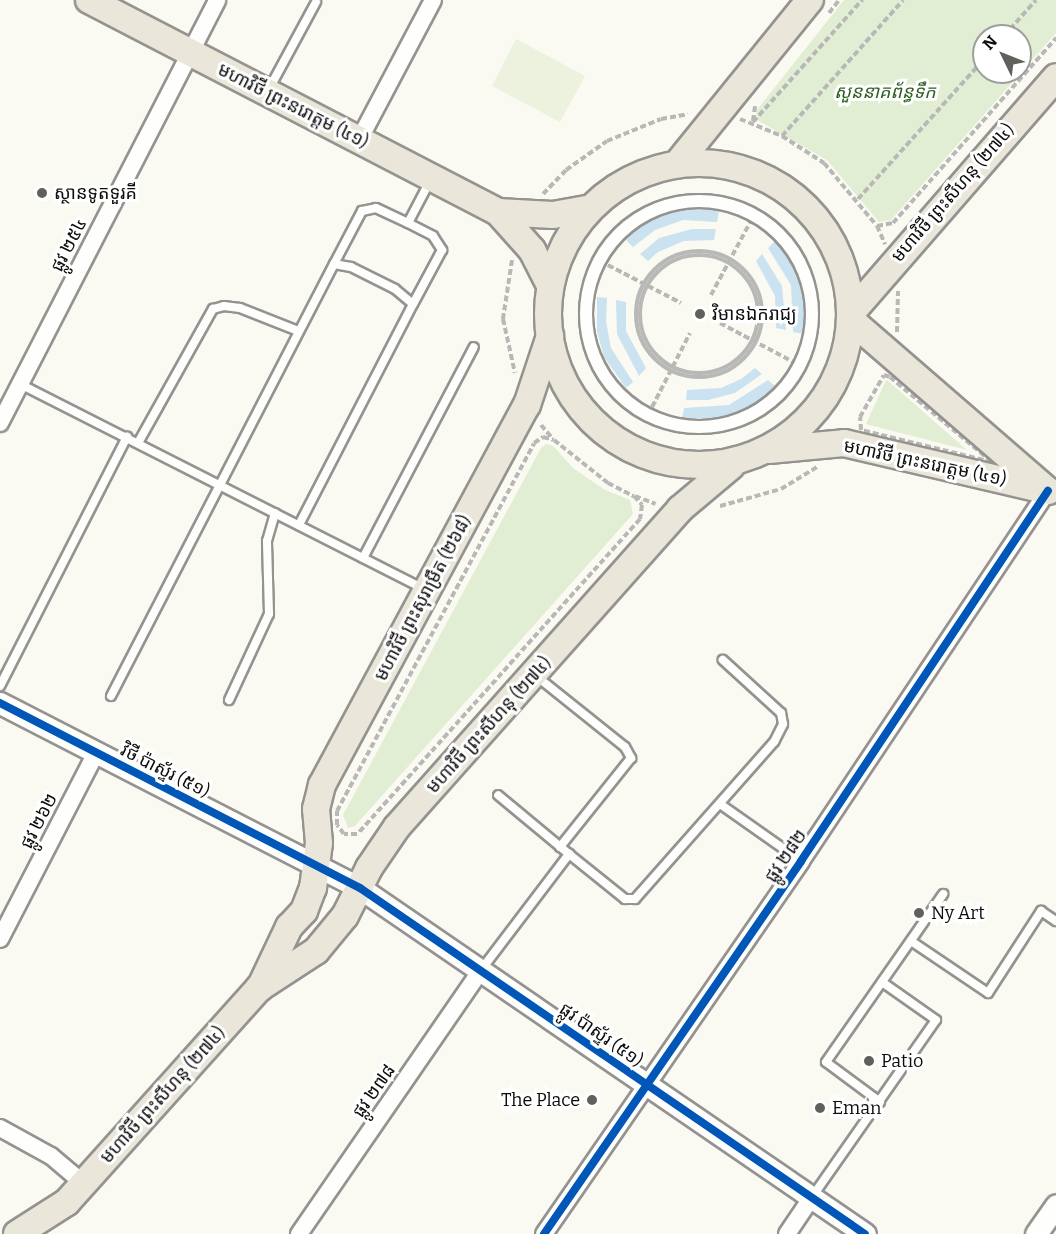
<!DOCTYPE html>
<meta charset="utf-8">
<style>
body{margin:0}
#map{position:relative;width:1056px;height:1234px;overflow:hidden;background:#faf9f2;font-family:Bitter,"Noto Sans Khmer",serif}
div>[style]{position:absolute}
.green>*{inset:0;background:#e2eed3}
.pitch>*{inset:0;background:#ecf2dd}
.water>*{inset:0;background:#cbe2f1}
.path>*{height:4px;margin-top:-2px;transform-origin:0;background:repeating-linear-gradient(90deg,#b8b8b6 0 6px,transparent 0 9px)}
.path>.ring{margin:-2px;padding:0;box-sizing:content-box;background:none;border:4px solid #b8b8b6;border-radius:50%}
.roads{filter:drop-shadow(2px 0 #949390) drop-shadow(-2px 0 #949390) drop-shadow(0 2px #949390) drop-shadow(0 -2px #949390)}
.service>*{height:8px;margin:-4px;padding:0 4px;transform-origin:4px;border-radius:4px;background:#fefefd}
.pedestrian>*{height:12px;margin:-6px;padding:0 6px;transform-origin:6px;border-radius:6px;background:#fefefd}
.pedestrian>.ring{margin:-6px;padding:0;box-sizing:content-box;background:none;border:12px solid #fefefd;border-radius:50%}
.minor>*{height:16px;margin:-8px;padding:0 8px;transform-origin:8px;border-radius:8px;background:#fefefd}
.tertiary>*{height:21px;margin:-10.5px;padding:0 10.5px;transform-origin:10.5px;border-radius:10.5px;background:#fefefd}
.primary>*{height:26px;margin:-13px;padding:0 13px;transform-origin:13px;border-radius:13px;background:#eae7da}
.primary>.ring{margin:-13px;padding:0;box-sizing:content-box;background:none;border:26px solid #eae7da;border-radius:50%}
.cycleway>*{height:8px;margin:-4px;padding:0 4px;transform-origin:4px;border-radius:4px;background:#0057b8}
.dots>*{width:16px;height:16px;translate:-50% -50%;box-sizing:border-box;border:3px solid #fff;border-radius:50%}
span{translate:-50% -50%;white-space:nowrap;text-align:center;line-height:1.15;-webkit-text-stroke:6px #fff;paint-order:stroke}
.park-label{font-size:18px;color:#2d5f23;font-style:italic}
.street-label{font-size:18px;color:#0d0d0d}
.poi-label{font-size:18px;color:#0d0d0d}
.left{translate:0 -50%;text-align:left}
.right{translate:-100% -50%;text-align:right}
.north{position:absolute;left:972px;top:24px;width:60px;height:60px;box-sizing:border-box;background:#fff;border:2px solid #9e9e9e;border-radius:50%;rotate:313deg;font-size:16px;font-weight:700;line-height:24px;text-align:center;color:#0d0d0d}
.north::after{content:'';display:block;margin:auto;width:21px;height:27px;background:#60605d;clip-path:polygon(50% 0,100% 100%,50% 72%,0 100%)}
</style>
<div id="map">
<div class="green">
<div style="clip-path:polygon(evenodd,844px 0,1056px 0,1056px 33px,891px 220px,879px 222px,827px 160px,757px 120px,756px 111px,844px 0,984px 36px,1020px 36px,1020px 72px,984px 72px,984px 36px)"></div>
<div style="clip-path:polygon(886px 380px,888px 381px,967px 450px,866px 424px)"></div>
<div style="clip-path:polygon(546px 444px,553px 446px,573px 468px,605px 490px,630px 500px,633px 514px,355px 826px,348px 828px,343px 815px,541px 448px)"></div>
</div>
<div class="pitch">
<div style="clip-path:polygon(516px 39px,585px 76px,560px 122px,492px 86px)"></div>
</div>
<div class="water">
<div style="clip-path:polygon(693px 208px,719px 211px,717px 222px,683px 220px,655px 230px,633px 247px,626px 240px,642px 225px,666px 213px)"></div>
<div style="clip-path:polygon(692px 229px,716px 229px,714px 240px,684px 241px,658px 252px,648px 261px,640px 254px,659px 238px)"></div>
<div style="clip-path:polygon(775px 241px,791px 261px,802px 285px,806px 316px,803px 334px,793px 332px,791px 285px,768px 248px)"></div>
<div style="clip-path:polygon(762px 254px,782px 286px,786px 330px,776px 328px,775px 296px,756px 261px)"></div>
<div style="clip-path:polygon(597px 297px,607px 298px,606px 322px,611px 348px,633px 382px,626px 388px,604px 357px,597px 331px)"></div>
<div style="clip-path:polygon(616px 300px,626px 302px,626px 331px,646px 368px,639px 376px,617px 334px)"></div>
<div style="clip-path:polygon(755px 368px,762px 374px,735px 393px,708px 400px,686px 400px,687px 390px,721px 388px,741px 379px)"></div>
<div style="clip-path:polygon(768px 380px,776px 387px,747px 409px,718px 418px,682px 418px,684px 408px,729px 405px)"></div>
</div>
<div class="path">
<div style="left:829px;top:13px;width:16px;rotate:-52deg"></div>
<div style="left:1004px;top:36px;width:48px;rotate:-48.4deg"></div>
<div style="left:740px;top:119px;width:45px;rotate:22deg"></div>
<div style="left:782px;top:136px;width:50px;rotate:32.7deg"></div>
<div style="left:824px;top:163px;width:82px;rotate:49.9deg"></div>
<div style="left:877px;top:226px;width:16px;rotate:-11deg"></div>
<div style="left:893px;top:223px;width:247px;rotate:-48.6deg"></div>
<div style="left:753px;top:121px;width:15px;rotate:-82deg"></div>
<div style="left:753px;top:122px;width:164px;rotate:-48.2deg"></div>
<div style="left:782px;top:136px;width:182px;rotate:-48.3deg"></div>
<div style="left:543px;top:194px;width:33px;rotate:-46deg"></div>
<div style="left:566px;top:170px;width:50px;rotate:-35.3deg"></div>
<div style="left:607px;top:141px;width:58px;rotate:-22.2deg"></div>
<div style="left:661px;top:119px;width:27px;rotate:-10deg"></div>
<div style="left:858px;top:199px;width:188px;rotate:-48deg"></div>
<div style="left:877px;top:226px;width:20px;rotate:66deg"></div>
<div class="ring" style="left:636px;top:251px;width:122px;height:122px"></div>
<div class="ring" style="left:640px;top:255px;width:114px;height:114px"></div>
<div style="left:512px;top:260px;width:60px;rotate:98.7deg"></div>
<div style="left:503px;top:319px;width:55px;rotate:77.5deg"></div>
<div style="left:600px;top:261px;width:91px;rotate:27.4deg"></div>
<div style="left:711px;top:295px;width:91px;rotate:-61.7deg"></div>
<div style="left:720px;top:323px;width:92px;rotate:28deg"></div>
<div style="left:897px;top:332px;width:41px;rotate:-88.6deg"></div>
<div style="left:884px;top:375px;width:6px;rotate:18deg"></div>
<div style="left:890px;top:377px;width:133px;rotate:39.8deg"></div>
<div style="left:992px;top:462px;width:135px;rotate:-166.3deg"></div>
<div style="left:861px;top:430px;width:13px;rotate:-94deg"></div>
<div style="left:860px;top:417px;width:48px;rotate:-60.3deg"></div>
<div style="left:648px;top:415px;width:92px;rotate:-62.9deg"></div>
<div style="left:541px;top:425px;width:18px;rotate:49deg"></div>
<div style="left:543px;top:437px;width:11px;rotate:15deg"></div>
<div style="left:554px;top:440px;width:69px;rotate:38.5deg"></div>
<div style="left:608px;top:483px;width:29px;rotate:27deg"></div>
<div style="left:634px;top:496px;width:12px;rotate:48deg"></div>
<div style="left:642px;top:505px;width:14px;rotate:98deg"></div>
<div style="left:640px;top:519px;width:423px;rotate:131.9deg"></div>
<div style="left:357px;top:834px;width:13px;rotate:180deg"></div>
<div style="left:344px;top:834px;width:11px;rotate:-128deg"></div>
<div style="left:337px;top:825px;width:14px;rotate:-90deg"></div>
<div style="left:337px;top:811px;width:417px;rotate:-61.8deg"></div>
<div style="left:534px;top:443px;width:11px;rotate:-34deg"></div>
<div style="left:635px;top:496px;width:22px;rotate:21deg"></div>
<div style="left:720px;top:506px;width:63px;rotate:-15.6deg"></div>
<div style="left:781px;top:489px;width:42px;rotate:-31.4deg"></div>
</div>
<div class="roads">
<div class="service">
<div style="left:269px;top:89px;width:99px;rotate:-61.6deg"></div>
<div style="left:408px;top:223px;width:47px;rotate:-62.4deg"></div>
<div style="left:334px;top:264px;width:60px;rotate:-62.2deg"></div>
<div style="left:362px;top:211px;width:14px;rotate:-12deg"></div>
<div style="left:376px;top:208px;width:35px;rotate:25deg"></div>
<div style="left:408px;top:223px;width:28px;rotate:27deg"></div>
<div style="left:433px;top:236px;width:17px;rotate:57deg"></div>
<div style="left:442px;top:250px;width:61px;rotate:118.2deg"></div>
<div style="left:20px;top:384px;width:453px;rotate:26.9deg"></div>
<div style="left:138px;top:443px;width:154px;rotate:-60.8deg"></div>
<div style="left:213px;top:309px;width:11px;rotate:-15deg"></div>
<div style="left:224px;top:306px;width:16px;rotate:7deg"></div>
<div style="left:240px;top:308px;width:62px;rotate:21.6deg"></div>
<div style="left:363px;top:558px;width:238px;rotate:-62.3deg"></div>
<div style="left:535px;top:675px;width:115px;rotate:38.7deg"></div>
<div style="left:625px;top:747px;width:13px;rotate:61deg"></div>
<div style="left:631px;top:758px;width:114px;rotate:128.6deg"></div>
<div style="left:0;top:686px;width:280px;rotate:-63deg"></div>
<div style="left:111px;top:696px;width:486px;rotate:-62.7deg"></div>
<div style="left:334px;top:264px;width:17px;rotate:10deg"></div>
<div style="left:351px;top:267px;width:49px;rotate:26.6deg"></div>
<div style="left:395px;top:289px;width:23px;rotate:40deg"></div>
<div style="left:413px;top:304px;width:249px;rotate:117.3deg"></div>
<div style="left:229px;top:700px;width:95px;rotate:-65.1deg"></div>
<div style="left:269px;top:614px;width:73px;rotate:-91.6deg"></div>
<div style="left:267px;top:541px;width:29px;rotate:-74deg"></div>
<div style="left:720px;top:804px;width:99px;rotate:35.1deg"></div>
<div style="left:569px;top:854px;width:72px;rotate:38.8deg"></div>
<div style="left:625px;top:899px;width:10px"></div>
<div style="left:635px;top:899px;width:210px;rotate:-48.5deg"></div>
<div style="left:774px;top:742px;width:20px;rotate:-63deg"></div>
<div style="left:783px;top:724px;width:11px;rotate:-100deg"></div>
<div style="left:781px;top:713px;width:79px;rotate:-137.6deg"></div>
<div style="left:911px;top:941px;width:93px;rotate:34deg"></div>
<div style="left:988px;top:993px;width:98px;rotate:-57.1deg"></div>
<div style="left:1041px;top:911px;width:18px;rotate:34deg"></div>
<div style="left:481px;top:970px;width:146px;rotate:-52.8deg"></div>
<div style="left:569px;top:854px;width:92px;rotate:-140.3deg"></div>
<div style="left:880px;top:1102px;width:67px;rotate:-143.5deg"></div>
<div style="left:826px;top:1062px;width:205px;rotate:-55.1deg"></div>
<div style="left:812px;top:1197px;width:216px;rotate:-55deg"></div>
<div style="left:936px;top:1020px;width:66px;rotate:-144.9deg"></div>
</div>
<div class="pedestrian">
<div class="ring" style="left:586px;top:201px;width:214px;height:214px"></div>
</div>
<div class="minor">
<div style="left:359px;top:140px;width:158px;rotate:-62.1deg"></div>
<div style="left:0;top:423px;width:475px;rotate:-62.8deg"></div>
<div style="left:0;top:939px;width:209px;rotate:-62.7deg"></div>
<div style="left:0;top:1128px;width:58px;rotate:28.8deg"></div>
<div style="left:51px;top:1156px;width:42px;rotate:40.2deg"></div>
<div style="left:299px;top:1234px;width:321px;rotate:-55.4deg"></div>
<div style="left:544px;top:1234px;width:453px;rotate:-55.4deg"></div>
<div style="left:801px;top:861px;width:445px;rotate:-56.3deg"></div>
<div style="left:787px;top:1234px;width:45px;rotate:-56deg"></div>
</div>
<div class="tertiary">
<div style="left:0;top:703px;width:405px;rotate:27.2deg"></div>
<div style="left:360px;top:888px;width:612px;rotate:34.42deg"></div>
<div style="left:1036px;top:1234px;width:35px;rotate:-55deg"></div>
</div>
<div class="primary">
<div style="left:89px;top:0;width:461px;rotate:27.4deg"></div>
<div style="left:498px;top:212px;width:51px;rotate:48.2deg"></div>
<div style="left:532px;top:250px;width:38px;rotate:63deg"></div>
<div class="ring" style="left:548px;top:163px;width:276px;height:276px"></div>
<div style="left:677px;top:164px;width:211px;rotate:-51deg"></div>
<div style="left:498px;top:212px;width:55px;rotate:3.1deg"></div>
<div style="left:553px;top:215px;width:35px;rotate:-10deg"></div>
<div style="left:852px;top:312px;width:311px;rotate:-49deg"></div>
<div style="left:852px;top:321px;width:255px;rotate:40.9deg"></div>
<div style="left:769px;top:450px;width:75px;rotate:-5.3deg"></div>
<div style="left:844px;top:443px;width:210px;rotate:13.2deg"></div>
<div style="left:260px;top:988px;width:68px;rotate:-64.6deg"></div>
<div style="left:289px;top:927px;width:22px;rotate:-47deg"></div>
<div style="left:304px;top:911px;width:25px;rotate:-69deg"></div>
<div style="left:313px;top:888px;width:45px;rotate:-82.4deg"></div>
<div style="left:319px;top:843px;width:34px;rotate:-95deg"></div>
<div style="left:316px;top:809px;width:25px;rotate:-76deg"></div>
<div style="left:322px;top:785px;width:432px;rotate:-61.7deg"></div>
<div style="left:527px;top:405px;width:73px;rotate:-71.6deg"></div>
<div style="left:17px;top:1234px;width:59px;rotate:-32.6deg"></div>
<div style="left:67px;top:1202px;width:288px;rotate:-48.1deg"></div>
<div style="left:259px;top:988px;width:68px;rotate:-33deg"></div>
<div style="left:316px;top:951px;width:45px;rotate:-50.4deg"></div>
<div style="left:345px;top:916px;width:54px;rotate:-63.4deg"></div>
<div style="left:369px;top:868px;width:50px;rotate:-55.7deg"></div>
<div style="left:397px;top:827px;width:426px;rotate:-48.3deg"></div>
<div style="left:680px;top:509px;width:67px;rotate:-40.1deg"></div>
</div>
</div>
<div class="cycleway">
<div style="left:0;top:703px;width:405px;rotate:27.2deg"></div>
<div style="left:360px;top:888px;width:612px;rotate:34.42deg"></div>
<div style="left:544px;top:1234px;width:453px;rotate:-55.4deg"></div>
<div style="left:801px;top:861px;width:445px;rotate:-56.3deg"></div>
</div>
<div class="dots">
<div style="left:42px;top:193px;background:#60605d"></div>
<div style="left:700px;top:314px;background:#60605d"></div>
<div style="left:919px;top:913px;background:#60605d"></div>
<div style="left:869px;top:1061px;background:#60605d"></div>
<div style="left:592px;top:1100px;background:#60605d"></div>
<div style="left:820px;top:1108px;background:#60605d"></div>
</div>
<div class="park-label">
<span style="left:885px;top:92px">សួននាគព័ន្ធទឹក</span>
</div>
<div class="street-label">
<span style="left:293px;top:106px;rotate:27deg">មហាវិថី ព្រះនរោត្តម (៤១)</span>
<span style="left:953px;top:193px;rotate:-49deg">មហាវិថី ព្រះសីហនុ (២៧៤)</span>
<span style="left:69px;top:245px;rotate:-63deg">ផ្លូវ ២៥៤</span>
<span style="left:925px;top:463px;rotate:12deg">មហាវិថី ព្រះនរោត្តម (៤១)</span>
<span style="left:423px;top:598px;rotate:-62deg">មហាវិថី ព្រះសុរាម្រឹត (២៦៨)</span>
<span style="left:489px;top:725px;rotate:-48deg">មហាវិថី ព្រះសីហនុ (២៧៤)</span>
<span style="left:165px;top:771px;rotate:27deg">វិថី ប៉ាស្ទ័រ (៥១)</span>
<span style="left:39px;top:821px;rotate:-63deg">ផ្លូវ ២៦២</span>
<span style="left:786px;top:856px;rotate:-56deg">ផ្លូវ ២៨២</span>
<span style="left:601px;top:1035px;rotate:35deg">ផ្លូវ ប៉ាស្ទ័រ (៥១)</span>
<span style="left:374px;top:1091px;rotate:-55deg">ផ្លូវ ២៧៨</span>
<span style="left:163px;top:1095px;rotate:-48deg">មហាវិថី ព្រះសីហនុ (២៧៤)</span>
</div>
<div class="poi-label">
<span class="left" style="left:54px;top:193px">ស្ថានទូតទួរគី</span>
<span class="left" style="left:712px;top:314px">វិមានឯករាជ្យ</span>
<span class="left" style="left:931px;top:913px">Ny Art</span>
<span class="left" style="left:881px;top:1061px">Patio</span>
<span class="right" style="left:580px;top:1100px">The Place</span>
<span class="left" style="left:832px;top:1108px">Eman</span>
</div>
<div class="north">N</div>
</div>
